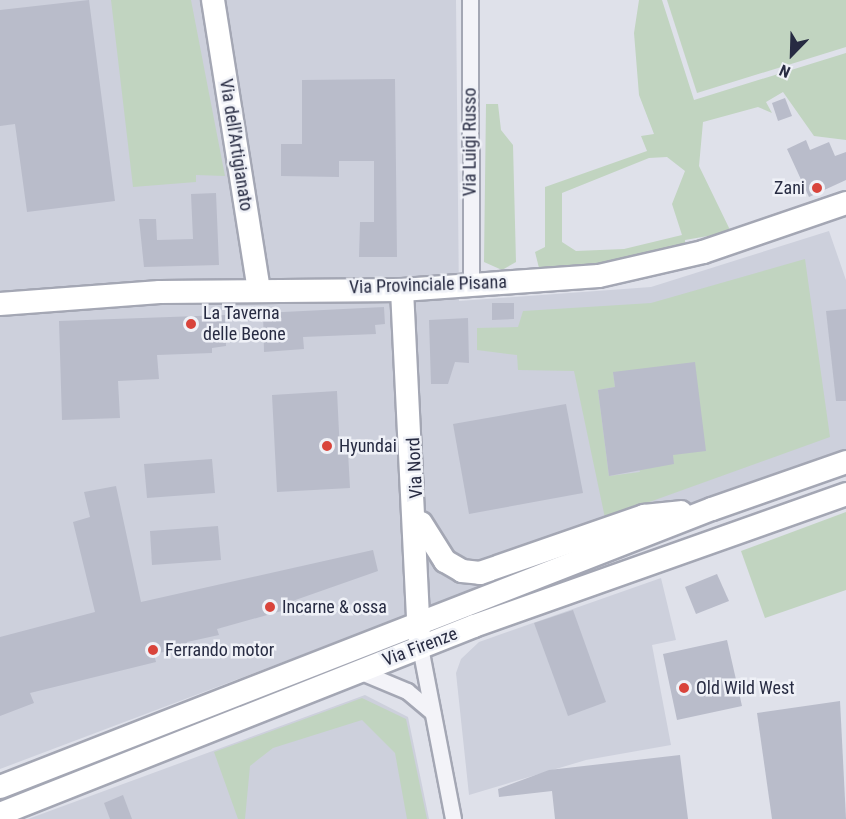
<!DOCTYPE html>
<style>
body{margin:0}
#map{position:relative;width:846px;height:819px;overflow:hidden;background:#dfe1ea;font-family:"Roboto Condensed",sans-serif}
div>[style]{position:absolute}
.built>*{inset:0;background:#cdd0dc}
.green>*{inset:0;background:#c1d4c0}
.building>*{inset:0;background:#b9bcca}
.roads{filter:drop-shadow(2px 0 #a4a7b4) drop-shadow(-2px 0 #a4a7b4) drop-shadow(0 2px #a4a7b4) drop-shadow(0 -2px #a4a7b4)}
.street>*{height:15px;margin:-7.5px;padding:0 7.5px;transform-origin:7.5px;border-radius:7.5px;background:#f3f3f8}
.secondary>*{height:22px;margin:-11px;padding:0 11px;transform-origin:11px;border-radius:11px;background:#fff}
.dots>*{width:16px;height:16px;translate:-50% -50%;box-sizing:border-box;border:3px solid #eff1f7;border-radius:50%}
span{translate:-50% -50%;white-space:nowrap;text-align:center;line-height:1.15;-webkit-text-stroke:5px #eff1f7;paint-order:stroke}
.street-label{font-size:18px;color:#272b42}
.poi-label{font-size:18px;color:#272b42}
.right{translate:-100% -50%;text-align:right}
.left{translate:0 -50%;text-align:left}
.north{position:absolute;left:762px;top:24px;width:60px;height:60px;-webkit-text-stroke:4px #eff1f7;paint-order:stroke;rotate:203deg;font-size:16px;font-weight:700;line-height:24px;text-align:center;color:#272b42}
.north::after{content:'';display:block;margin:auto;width:21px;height:27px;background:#272b42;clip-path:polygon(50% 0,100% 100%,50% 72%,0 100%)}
</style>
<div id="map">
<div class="built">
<div style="clip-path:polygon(0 0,456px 0,459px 301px,651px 287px,829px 231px,846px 280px,846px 449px,0 769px)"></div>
<div style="clip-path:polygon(661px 578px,676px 640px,652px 645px,671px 745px,586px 760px,469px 795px,456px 673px,461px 659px,479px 642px)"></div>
<div style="clip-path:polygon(365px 695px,408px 717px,429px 819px,28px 819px)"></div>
</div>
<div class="green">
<div style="clip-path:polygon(111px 0,191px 0,225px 176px,196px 175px,196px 182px,133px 187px)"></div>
<div style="clip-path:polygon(evenodd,639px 0,662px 0,694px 100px,846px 53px,846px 140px,814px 136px,783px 92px,766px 102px,772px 113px,758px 107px,703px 122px,699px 166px,731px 232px,685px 240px,685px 247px,627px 262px,539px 268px,535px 252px,545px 247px,545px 187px,647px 151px,641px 136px,654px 134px,639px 95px,634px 33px,639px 0,667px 157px,685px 171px,672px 204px,682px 235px,624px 249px,576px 251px,562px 242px,562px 193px,649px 158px,667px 157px)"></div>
<div style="clip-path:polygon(667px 0,846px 0,846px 47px,697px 93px)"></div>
<div style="clip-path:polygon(486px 104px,498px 104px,501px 130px,513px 145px,516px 262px,502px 270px,484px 262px)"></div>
<div style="clip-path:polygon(evenodd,805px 259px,830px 437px,605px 518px,574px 371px,518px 370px,517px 355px,477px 350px,477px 328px,518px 327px,523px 311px,651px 303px,805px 259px,613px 372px,640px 472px,609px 476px,598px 390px,615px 387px,613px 372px)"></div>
<div style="clip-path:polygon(846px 512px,846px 590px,765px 618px,741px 551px)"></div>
<div style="clip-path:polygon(362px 698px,406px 719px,427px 819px,407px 819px,395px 753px,362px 720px,273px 748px,250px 766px,245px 819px,238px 819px,214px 752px)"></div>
</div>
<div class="building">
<div style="clip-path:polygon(89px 0,115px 201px,27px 212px,15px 124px,0 126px,0 10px)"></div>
<div style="clip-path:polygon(395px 79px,397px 257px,359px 257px,360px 222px,374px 222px,374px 161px,339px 161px,339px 177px,281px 176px,281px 144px,302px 144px,302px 80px)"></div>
<div style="clip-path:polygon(785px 98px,792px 116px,778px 121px,772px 103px)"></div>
<div style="clip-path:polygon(806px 140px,810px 150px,829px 142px,835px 156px,846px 152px,846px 180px,809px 197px,787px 149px)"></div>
<div style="clip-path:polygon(216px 193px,219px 265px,144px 267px,139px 219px,156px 219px,157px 240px,193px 239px,191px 194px)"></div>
<div style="clip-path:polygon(492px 303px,514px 303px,514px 319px,492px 320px)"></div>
<div style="clip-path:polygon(384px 307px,385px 324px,375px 325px,376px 334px,303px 337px,304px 349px,264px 352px,263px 313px)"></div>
<div style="clip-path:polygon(846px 309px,846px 401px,836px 401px,826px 311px)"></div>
<div style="clip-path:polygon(225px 315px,226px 346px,212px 348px,212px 353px,157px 355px,159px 379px,118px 381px,120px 418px,62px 420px,59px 321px)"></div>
<div style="clip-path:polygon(468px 318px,469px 363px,455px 362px,448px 384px,431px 384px,429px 320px)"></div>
<div style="clip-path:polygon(695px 362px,706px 451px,673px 455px,674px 464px,609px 476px,598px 390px,615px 387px,613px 372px)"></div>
<div style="clip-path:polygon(337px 391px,340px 453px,348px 452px,350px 488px,277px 492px,272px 395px)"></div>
<div style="clip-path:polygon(566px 404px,583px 493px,469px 514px,453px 424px)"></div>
<div style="clip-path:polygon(212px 459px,215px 493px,147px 498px,144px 464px)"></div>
<div style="clip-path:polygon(116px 486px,141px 602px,373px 550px,378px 571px,284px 604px,285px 610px,217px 629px,219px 635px,187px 642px,188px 647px,154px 654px,156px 662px,30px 693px,34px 703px,0 716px,0 637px,95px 612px,73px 522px,90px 517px,84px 492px)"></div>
<div style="clip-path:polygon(218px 526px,221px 560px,152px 565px,150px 531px)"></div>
<div style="clip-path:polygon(717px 574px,729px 601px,696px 614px,685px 587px)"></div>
<div style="clip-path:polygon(573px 610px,606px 702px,568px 716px,534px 623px)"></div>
<div style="clip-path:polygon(727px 640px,742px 706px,677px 720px,663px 654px)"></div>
<div style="clip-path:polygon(840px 701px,846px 819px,772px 819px,757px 713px)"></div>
<div style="clip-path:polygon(680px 755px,688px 819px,555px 819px,552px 791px,499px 797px,498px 789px,549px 770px)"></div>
<div style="clip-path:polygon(123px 795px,132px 819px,110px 819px,104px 803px)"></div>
</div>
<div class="roads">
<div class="street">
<div style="left:470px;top:0;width:285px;rotate:89.8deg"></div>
<div style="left:420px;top:647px;width:175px;rotate:79.1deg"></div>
<div style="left:359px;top:671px;width:52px;rotate:22.6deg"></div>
<div style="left:407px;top:691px;width:33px;rotate:40deg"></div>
</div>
<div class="secondary">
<div style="left:213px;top:0;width:293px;rotate:81deg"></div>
<div style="left:402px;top:290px;width:345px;rotate:87.2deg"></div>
<div style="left:0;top:304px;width:160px;rotate:-4.3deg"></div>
<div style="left:160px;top:292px;width:242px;rotate:-0.5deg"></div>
<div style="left:402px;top:290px;width:197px;rotate:-4.1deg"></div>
<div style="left:599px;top:276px;width:107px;rotate:-13deg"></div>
<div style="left:703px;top:252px;width:151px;rotate:-18.9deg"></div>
<div style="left:421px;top:523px;width:45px;rotate:57.7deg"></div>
<div style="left:445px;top:561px;width:20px;rotate:30deg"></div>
<div style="left:462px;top:571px;width:18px;rotate:6deg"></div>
<div style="left:480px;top:573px;width:174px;rotate:-19.2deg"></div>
<div style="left:644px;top:516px;width:37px;rotate:-6deg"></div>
<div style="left:0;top:787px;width:764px;rotate:-21.33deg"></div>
<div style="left:712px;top:509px;width:142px;rotate:-19.3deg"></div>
<div style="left:0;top:814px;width:510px;rotate:-21.63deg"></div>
<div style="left:474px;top:626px;width:395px;rotate:-19.5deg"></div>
</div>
</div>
<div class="dots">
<div style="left:817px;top:188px;background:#d9443b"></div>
<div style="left:191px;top:324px;background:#d9443b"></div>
<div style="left:327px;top:446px;background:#d9443b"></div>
<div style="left:270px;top:607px;background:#d9443b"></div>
<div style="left:153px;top:650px;background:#d9443b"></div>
<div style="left:684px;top:688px;background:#d9443b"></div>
</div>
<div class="street-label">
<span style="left:470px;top:142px;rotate:-90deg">Via Luigi Russo</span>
<span style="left:236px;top:145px;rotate:81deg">Via dell'Artigianato</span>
<span style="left:428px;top:285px;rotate:-2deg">Via Provinciale Pisana</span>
<span style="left:415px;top:468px;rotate:-93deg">Via Nord</span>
<span style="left:420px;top:647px;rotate:-21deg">Via Firenze</span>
</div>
<div class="poi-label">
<span class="right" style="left:805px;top:188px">Zani</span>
<span class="left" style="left:203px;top:324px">La Taverna<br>delle Beone</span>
<span class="left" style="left:339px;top:446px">Hyundai</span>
<span class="left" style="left:282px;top:607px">Incarne &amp; ossa</span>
<span class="left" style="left:165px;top:650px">Ferrando motor</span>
<span class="left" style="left:696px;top:688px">Old Wild West</span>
</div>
<div class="north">N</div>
</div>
